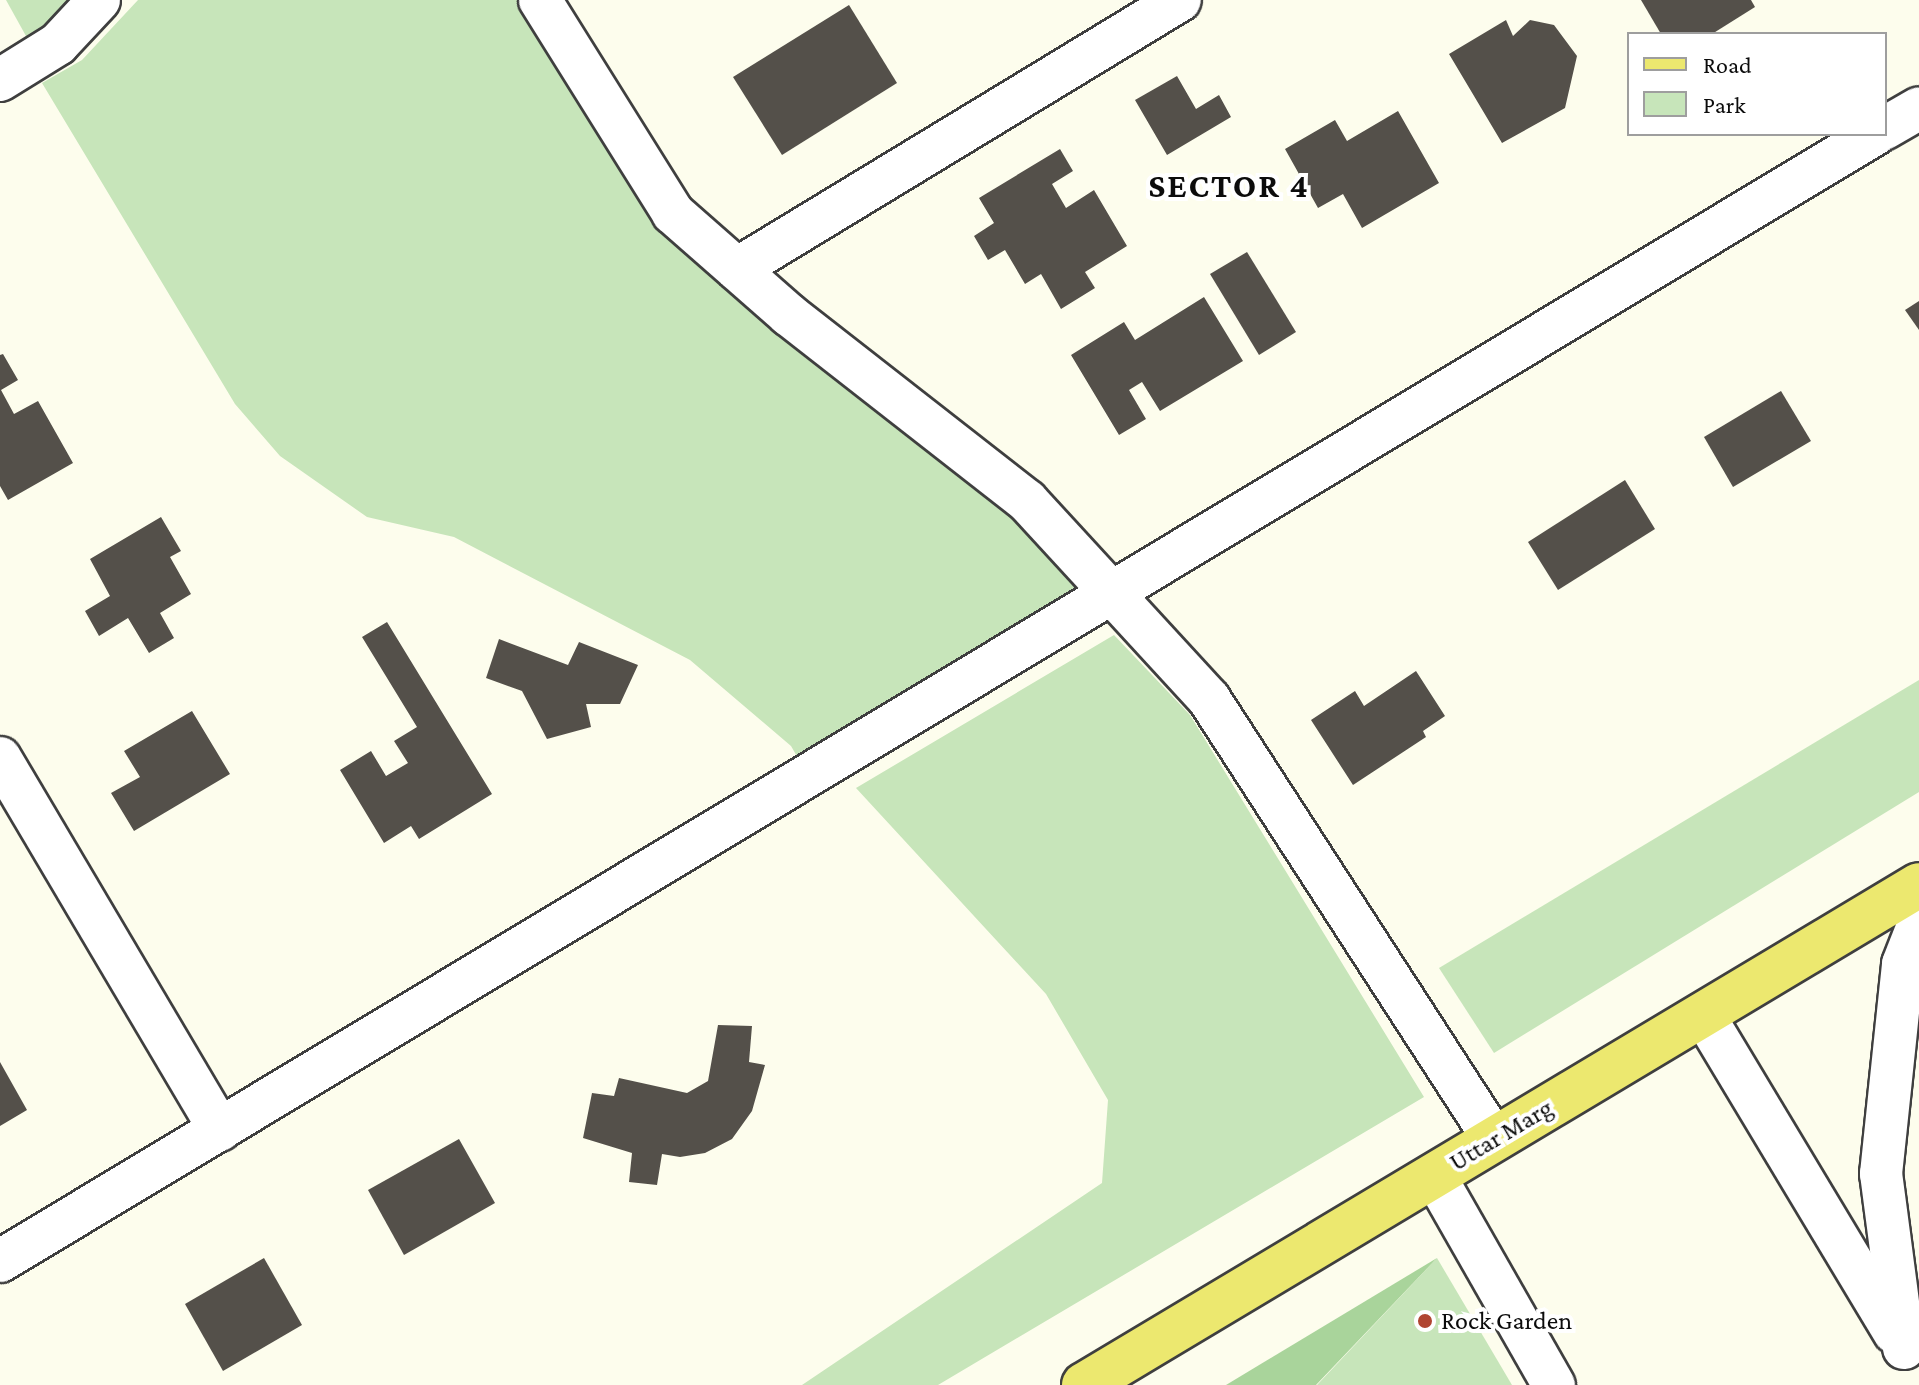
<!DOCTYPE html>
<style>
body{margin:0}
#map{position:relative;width:1919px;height:1385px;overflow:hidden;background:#fdfded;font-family:"Crimson Pro",serif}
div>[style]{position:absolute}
.green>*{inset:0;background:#c7e5ba}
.forest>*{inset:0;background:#a9d49b}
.building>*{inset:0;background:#54504a}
.roads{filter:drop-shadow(2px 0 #3f3f3f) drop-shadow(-2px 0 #3f3f3f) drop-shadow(0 2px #3f3f3f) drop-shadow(0 -2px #3f3f3f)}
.minor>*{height:42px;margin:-21px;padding:0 21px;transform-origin:21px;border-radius:21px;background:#fff}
.major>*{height:44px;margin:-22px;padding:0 22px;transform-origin:22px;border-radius:22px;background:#ece86f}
.dots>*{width:22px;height:22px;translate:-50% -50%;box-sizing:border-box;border:4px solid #fff;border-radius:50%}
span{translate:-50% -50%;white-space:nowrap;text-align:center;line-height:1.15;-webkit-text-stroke:8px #fff;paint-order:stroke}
.street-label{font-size:26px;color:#0c0c0c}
.poi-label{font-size:26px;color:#0c0c0c}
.left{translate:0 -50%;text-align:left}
.district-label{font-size:34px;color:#0c0c0c;font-weight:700;letter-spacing:2px}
.legend{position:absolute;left:1627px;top:32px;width:260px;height:104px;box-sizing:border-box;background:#fff;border:2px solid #9e9e9e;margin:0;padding:10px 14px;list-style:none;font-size:24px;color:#0c0c0c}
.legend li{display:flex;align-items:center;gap:16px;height:40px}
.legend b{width:40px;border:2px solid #9e9e9e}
</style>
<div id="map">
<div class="green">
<div style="clip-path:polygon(6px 0,77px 0,31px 45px)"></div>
<div style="clip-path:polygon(138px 0,525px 0,654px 211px,1025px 524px,1077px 587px,798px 758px,791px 746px,690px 660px,454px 537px,367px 517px,280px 456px,235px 404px,42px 83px,82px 60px)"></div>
<div style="clip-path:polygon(1114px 635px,1190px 715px,1424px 1097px,938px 1385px,802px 1385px,1102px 1183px,1108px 1100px,1046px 994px,856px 788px)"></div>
<div style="clip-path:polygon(1919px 680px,1919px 792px,1494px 1053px,1439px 968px)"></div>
<div style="clip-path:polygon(1437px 1258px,1512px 1385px,1317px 1385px)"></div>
</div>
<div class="forest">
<div style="clip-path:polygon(1437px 1258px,1316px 1385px,1226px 1385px)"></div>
</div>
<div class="building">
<div style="clip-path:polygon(1641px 0,1751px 0,1755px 7px,1712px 34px,1661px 34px)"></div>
<div style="clip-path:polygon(849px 5px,897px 83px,782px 155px,733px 77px)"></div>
<div style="clip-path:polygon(1506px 20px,1513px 36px,1530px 20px,1554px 25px,1577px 56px,1565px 108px,1502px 143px,1449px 54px)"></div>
<div style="clip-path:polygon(1177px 76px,1196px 109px,1219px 95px,1231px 117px,1167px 155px,1135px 100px)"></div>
<div style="clip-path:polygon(1398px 111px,1439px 183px,1362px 228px,1343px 194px,1318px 208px,1285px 149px,1335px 120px,1347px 141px)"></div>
<div style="clip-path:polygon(1060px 149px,1073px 171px,1052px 184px,1066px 208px,1094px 190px,1127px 246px,1085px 272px,1095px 288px,1061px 309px,1041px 274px,1025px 284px,1005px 250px,988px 260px,974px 236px,994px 223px,979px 198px)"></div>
<div style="clip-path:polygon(1247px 252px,1296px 332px,1259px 355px,1210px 274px)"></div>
<div style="clip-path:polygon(1204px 297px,1243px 361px,1160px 411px,1142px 382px,1129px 390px,1146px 419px,1119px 435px,1071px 355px,1124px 322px,1135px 340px)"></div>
<div style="clip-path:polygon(1919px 301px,1919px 330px,1905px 310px)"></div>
<div style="clip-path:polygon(3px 354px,18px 380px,1px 390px,14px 414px,38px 401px,73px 463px,8px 500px,0 486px,0 355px)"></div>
<div style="clip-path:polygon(1781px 391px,1811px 441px,1733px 487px,1704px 437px)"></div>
<div style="clip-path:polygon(1625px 480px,1655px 529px,1558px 590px,1528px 542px)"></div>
<div style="clip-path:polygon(161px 517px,181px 551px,170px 557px,191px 594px,160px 613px,174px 638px,149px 653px,128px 618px,99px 636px,85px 611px,110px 596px,90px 559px)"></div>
<div style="clip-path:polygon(387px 622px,492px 794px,419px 839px,411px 826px,384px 843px,340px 770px,371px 751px,386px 776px,408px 763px,394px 741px,417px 727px,362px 637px)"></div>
<div style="clip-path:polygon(499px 639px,568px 665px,579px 642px,638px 665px,620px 704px,586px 704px,591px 727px,547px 739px,522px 691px,486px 678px)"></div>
<div style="clip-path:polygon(1416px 671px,1445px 716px,1423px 731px,1426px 737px,1353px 785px,1311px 720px,1355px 691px,1364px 706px)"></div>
<div style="clip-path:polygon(192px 711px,230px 774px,134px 831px,111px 793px,140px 777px,124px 751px)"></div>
<div style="clip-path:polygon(718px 1025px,752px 1026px,749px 1062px,765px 1065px,752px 1111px,732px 1139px,705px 1153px,680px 1157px,662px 1154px,657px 1185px,629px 1182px,632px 1153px,583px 1138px,592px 1093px,614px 1096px,619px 1078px,687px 1093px,708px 1081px)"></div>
<div style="clip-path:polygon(0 1062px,27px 1110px,0 1126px)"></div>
<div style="clip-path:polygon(459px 1139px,495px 1203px,404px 1255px,368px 1190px)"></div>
<div style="clip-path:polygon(264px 1258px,302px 1325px,223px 1371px,185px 1304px)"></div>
</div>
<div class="roads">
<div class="minor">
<div style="left:540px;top:0;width:251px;rotate:58deg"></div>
<div style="left:673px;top:213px;width:154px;rotate:41.3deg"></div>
<div style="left:789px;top:315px;width:302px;rotate:38deg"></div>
<div style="left:1027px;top:501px;width:269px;rotate:47.4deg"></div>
<div style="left:1209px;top:699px;width:524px;rotate:57.07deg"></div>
<div style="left:0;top:80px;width:68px;rotate:-31.8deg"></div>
<div style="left:58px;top:44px;width:60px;rotate:-47deg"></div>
<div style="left:1885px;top:128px;width:39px;rotate:-30deg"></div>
<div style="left:737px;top:269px;width:518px;rotate:-31.27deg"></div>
<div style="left:0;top:758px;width:432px;rotate:59.4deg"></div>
<div style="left:1703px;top:1014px;width:371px;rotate:59deg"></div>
<div style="left:1434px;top:1175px;width:242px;rotate:60.3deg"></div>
<div style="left:0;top:1261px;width:2188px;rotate:-31.01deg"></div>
<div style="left:1904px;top:1348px;width:176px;rotate:-97.5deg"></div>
<div style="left:1881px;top:1174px;width:211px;rotate:-84deg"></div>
<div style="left:1903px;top:964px;width:44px;rotate:-68.7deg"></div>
</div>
<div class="major">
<div style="left:1084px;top:1385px;width:973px;rotate:-30.91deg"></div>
</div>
</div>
<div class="dots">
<div style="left:1425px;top:1321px;background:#b04531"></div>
</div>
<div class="street-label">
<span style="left:1501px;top:1135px;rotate:-31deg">Uttar Marg</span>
</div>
<div class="poi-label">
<span class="left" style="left:1441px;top:1321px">Rock Garden</span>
</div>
<div class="district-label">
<span style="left:1229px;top:186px">SECTOR 4</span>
</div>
<ul class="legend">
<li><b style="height:10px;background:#ece86f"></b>Road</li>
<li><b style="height:22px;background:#c7e5ba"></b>Park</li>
</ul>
</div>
